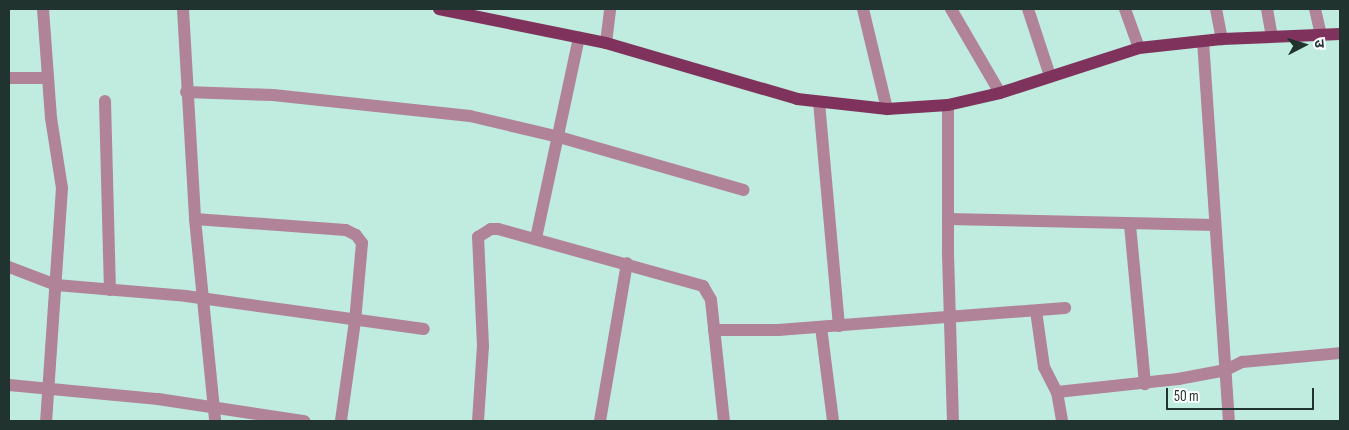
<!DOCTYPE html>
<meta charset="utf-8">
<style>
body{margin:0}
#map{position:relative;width:1349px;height:430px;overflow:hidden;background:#bfecdf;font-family:"Sofia Sans Condensed","Noto Sans Devanagari",sans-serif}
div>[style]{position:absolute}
.minor>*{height:12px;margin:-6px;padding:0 6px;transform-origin:6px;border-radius:6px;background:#b08398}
.major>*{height:12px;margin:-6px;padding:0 6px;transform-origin:6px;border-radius:6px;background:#7f335c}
span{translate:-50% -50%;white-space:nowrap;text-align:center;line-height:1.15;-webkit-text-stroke:4px #fff;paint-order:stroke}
.frame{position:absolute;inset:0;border:10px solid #21332e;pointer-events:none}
.north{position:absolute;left:1279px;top:20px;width:50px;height:50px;-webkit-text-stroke:4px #fff;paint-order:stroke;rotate:85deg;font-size:14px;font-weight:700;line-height:20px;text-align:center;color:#21332e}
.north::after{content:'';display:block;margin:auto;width:18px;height:22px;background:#21332e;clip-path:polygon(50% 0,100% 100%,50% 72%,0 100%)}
.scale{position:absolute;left:1166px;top:388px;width:148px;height:22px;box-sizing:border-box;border:2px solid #21332e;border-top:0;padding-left:6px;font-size:15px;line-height:18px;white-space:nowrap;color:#21332e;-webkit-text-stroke:4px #fff;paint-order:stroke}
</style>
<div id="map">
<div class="minor">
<div style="left:43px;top:9px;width:109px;rotate:85.8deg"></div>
<div style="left:51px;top:118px;width:71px;rotate:81.1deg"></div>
<div style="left:62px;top:188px;width:234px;rotate:93.9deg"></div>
<div style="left:183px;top:9px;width:210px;rotate:86.7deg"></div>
<div style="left:195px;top:219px;width:203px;rotate:84.3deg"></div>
<div style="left:863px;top:9px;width:103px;rotate:76.5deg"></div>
<div style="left:951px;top:9px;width:97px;rotate:59.7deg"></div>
<div style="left:1028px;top:9px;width:71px;rotate:71.8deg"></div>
<div style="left:1125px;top:9px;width:41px;rotate:70.3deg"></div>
<div style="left:1216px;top:9px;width:31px;rotate:79deg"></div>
<div style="left:1267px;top:9px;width:28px;rotate:80deg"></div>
<div style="left:1315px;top:9px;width:26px;rotate:77deg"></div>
<div style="left:1203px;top:41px;width:381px;rotate:86.1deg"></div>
<div style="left:606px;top:43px;width:34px;rotate:-83deg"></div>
<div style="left:9px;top:78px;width:38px"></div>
<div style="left:186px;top:92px;width:87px;rotate:2deg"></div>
<div style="left:273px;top:95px;width:198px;rotate:6.1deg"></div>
<div style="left:470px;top:116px;width:91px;rotate:13.3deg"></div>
<div style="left:559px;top:137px;width:192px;rotate:16deg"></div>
<div style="left:105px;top:101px;width:189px;rotate:88.5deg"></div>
<div style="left:819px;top:102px;width:225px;rotate:84.9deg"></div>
<div style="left:948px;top:105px;width:149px;rotate:90deg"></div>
<div style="left:948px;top:254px;width:167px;rotate:88.3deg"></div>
<div style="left:195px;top:219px;width:151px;rotate:4.2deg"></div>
<div style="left:346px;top:230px;width:11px;rotate:27deg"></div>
<div style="left:356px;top:235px;width:10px;rotate:53deg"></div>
<div style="left:362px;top:243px;width:78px;rotate:95.1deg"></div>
<div style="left:355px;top:321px;width:101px;rotate:98deg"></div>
<div style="left:948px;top:219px;width:267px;rotate:1.3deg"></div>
<div style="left:1130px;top:225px;width:160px;rotate:84.6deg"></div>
<div style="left:536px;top:238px;width:205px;rotate:-77.9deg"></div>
<div style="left:9px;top:267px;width:50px;rotate:21deg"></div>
<div style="left:56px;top:285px;width:130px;rotate:4.8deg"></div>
<div style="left:186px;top:296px;width:240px;rotate:7.9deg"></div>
<div style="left:1036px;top:311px;width:57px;rotate:81.9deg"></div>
<div style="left:1044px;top:367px;width:28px;rotate:63deg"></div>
<div style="left:1057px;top:392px;width:29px;rotate:80deg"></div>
<div style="left:821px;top:327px;width:95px;rotate:82.7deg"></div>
<div style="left:714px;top:330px;width:64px"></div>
<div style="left:778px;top:330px;width:288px;rotate:-4.4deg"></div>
<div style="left:9px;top:385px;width:150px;rotate:5.4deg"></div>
<div style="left:158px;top:399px;width:148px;rotate:8.6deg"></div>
<div style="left:1057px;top:392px;width:122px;rotate:-6.1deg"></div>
<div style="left:1178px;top:379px;width:49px;rotate:-10.6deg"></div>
<div style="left:1226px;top:370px;width:18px;rotate:-27deg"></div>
<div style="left:1242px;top:362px;width:98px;rotate:-5.2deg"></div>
<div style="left:478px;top:421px;width:75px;rotate:-86.2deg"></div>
<div style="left:483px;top:346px;width:109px;rotate:-92.6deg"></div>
<div style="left:478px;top:237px;width:15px;rotate:-32deg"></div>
<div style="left:491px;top:229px;width:7px"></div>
<div style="left:498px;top:229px;width:213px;rotate:15.5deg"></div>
<div style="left:703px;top:286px;width:16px;rotate:60deg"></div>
<div style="left:711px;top:300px;width:122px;rotate:83.9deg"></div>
<div style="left:600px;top:421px;width:160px;rotate:-80.3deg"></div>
</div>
<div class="major">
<div style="left:439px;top:9px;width:170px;rotate:11.5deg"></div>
<div style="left:606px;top:43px;width:199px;rotate:16.3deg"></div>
<div style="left:797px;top:99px;width:91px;rotate:6.3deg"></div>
<div style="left:887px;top:109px;width:61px;rotate:-3.8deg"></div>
<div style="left:948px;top:105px;width:53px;rotate:-13deg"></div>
<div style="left:1000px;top:93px;width:146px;rotate:-17.9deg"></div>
<div style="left:1139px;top:48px;width:83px;rotate:-6.2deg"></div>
<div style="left:1222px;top:39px;width:118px;rotate:-2.4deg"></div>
</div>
<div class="frame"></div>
<div class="north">उ</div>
<div class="scale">50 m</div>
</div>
